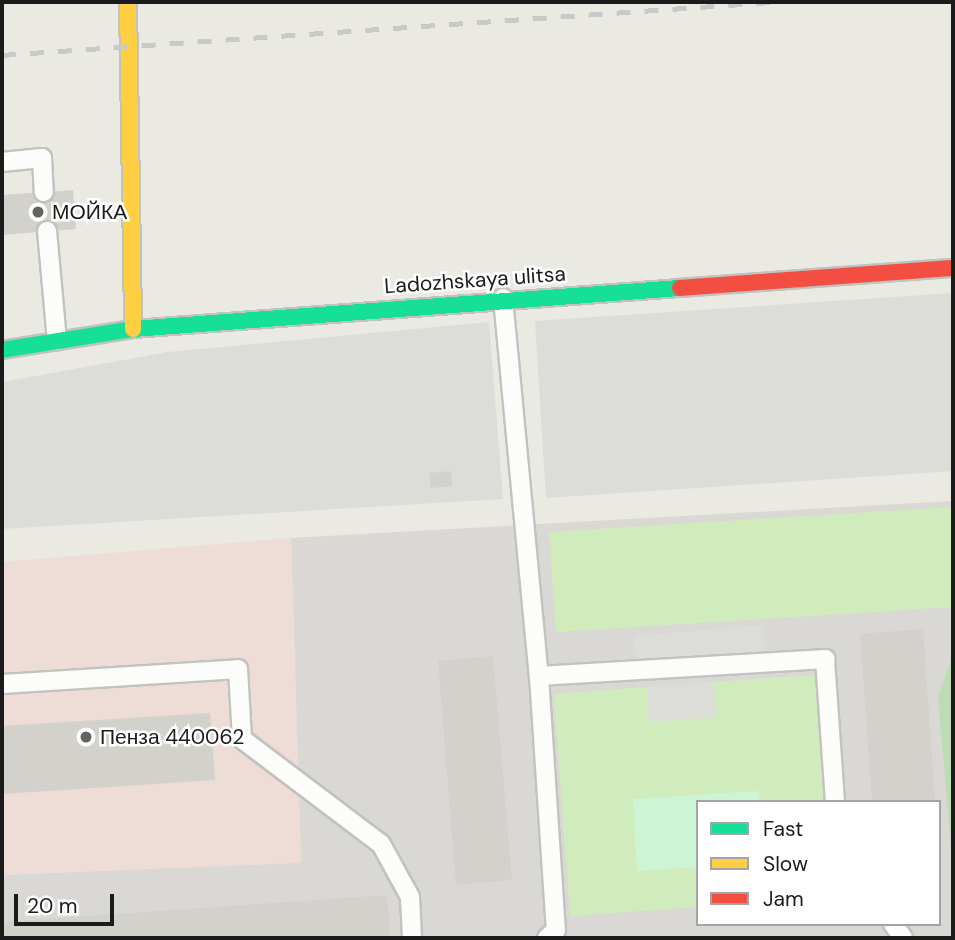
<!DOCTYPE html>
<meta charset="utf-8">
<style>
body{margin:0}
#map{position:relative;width:955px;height:940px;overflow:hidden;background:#eae9e2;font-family:"DM Sans",sans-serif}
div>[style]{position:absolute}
.residential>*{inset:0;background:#d9d8d4}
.commercial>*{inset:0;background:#eedcd6}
.grass>*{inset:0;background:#d0ecbd}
.forest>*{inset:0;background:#bddcb4}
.park>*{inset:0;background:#cdf5d3}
.parking>*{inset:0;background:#dcdcd9}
.building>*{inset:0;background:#d3d1cb}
.roads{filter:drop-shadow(2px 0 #c2c2bf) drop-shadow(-2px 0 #c2c2bf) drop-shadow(0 2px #c2c2bf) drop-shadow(0 -2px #c2c2bf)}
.lane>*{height:18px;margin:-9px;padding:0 9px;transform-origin:9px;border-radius:9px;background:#fcfcfb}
.fast>*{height:16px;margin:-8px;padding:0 8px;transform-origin:8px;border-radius:8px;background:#16e098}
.slow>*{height:16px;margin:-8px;padding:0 8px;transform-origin:8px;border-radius:8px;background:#ffcf43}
.jam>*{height:16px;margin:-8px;padding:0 8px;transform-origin:8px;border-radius:8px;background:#f24e42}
.rail>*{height:5px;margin-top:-2.5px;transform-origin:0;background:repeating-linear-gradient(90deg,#c9c9c8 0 14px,transparent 0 28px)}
.dots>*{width:19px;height:19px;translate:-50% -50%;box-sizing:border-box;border:4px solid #fff;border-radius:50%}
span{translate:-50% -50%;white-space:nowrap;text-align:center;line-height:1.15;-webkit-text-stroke:5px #fff;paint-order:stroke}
.poi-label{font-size:21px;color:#1b1b1b}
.left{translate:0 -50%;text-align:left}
.street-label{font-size:21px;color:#1b1b1b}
.frame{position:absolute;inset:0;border:4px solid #1b1b1b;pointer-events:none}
.legend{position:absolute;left:696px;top:800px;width:245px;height:126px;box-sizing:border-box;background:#fff;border:2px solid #a4a4a4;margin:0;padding:9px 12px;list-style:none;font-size:21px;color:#1b1b1b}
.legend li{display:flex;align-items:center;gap:14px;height:35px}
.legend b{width:35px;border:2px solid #a4a4a4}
.scale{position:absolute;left:14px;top:894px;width:100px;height:32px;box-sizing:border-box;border:4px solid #1b1b1b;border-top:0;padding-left:9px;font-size:21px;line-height:24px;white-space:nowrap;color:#1b1b1b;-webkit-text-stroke:5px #fff;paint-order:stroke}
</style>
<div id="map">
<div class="residential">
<div style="clip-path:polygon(evenodd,953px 501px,953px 938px,2px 938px,2px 875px,301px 862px,291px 538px,953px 501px,698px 802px,939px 802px,939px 924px,698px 924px,698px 802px)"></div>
</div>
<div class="commercial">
<div style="clip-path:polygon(291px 538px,301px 863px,2px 875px,2px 562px)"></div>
</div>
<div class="grass">
<div style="clip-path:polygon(953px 507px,953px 607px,556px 632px,549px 532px)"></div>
<div style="clip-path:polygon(817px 675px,825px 802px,698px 802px,698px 907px,570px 916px,554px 694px,647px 687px,649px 721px,715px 717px,713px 682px)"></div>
</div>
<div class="forest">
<div style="clip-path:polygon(953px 654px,953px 870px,938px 697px)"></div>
</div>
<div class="park">
<div style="clip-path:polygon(759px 791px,760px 802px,698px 802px,698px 867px,637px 871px,633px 799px)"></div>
</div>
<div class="parking">
<div style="clip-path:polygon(953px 293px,953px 471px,546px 498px,535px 321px)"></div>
<div style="clip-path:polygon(489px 322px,503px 499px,2px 529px,2px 382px,168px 352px)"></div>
<div style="clip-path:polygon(763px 625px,765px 654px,637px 665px,634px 636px)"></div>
<div style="clip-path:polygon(713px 682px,716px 717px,649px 722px,647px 687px)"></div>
</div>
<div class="building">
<div style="clip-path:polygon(73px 190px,76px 229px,2px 235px,2px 195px)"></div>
<div style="clip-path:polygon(451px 471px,452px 486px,431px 488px,429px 473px)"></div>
<div style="clip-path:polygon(923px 629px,935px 802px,872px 802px,860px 634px)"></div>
<div style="clip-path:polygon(493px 656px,512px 880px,456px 885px,438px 661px)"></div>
<div style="clip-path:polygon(210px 713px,215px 780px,2px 794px,2px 726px)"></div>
<div style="clip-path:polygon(387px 895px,390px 938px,2px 938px,2px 922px)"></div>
</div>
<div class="roads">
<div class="lane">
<div style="left:2px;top:162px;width:40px;rotate:-5.7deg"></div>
<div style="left:42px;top:158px;width:34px;rotate:87deg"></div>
<div style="left:47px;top:231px;width:110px;rotate:84.8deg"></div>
<div style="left:503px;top:298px;width:380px;rotate:84.6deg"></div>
<div style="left:539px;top:676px;width:255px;rotate:86.2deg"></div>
<div style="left:556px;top:930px;width:12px;rotate:138deg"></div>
<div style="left:539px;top:676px;width:287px;rotate:-3.4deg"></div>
<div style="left:825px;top:659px;width:143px;rotate:86deg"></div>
<div style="left:2px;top:684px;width:236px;rotate:-3.6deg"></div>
<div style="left:238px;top:669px;width:70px;rotate:86.7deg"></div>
<div style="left:242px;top:739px;width:174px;rotate:37.1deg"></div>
<div style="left:381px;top:844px;width:60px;rotate:61.3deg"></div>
<div style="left:410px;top:897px;width:41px;rotate:87.2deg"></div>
<div style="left:893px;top:924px;width:17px;rotate:54deg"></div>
</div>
<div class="fast">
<div style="left:2px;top:350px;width:133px;rotate:-9.1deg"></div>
<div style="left:133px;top:329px;width:549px;rotate:-4.29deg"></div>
</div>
<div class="slow">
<div style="left:128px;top:2px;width:327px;rotate:89.1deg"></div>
</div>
<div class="jam">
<div style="left:680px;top:288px;width:274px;rotate:-4.2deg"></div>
</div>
</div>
<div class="rail">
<div style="left:2px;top:55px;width:772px;rotate:-3.94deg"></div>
</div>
<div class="dots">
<div style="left:38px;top:212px;background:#636361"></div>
<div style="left:86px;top:737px;background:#636361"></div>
</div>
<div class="poi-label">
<span class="left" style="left:52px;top:212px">МОЙКА</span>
<span class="left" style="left:100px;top:737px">Пенза 440062</span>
</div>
<div class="street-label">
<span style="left:475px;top:280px;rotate:-4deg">Ladozhskaya ulitsa</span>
</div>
<div class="frame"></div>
<ul class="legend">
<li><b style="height:9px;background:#16e098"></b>Fast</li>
<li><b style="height:9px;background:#ffcf43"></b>Slow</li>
<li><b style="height:9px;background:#f24e42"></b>Jam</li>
</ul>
<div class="scale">20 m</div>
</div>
